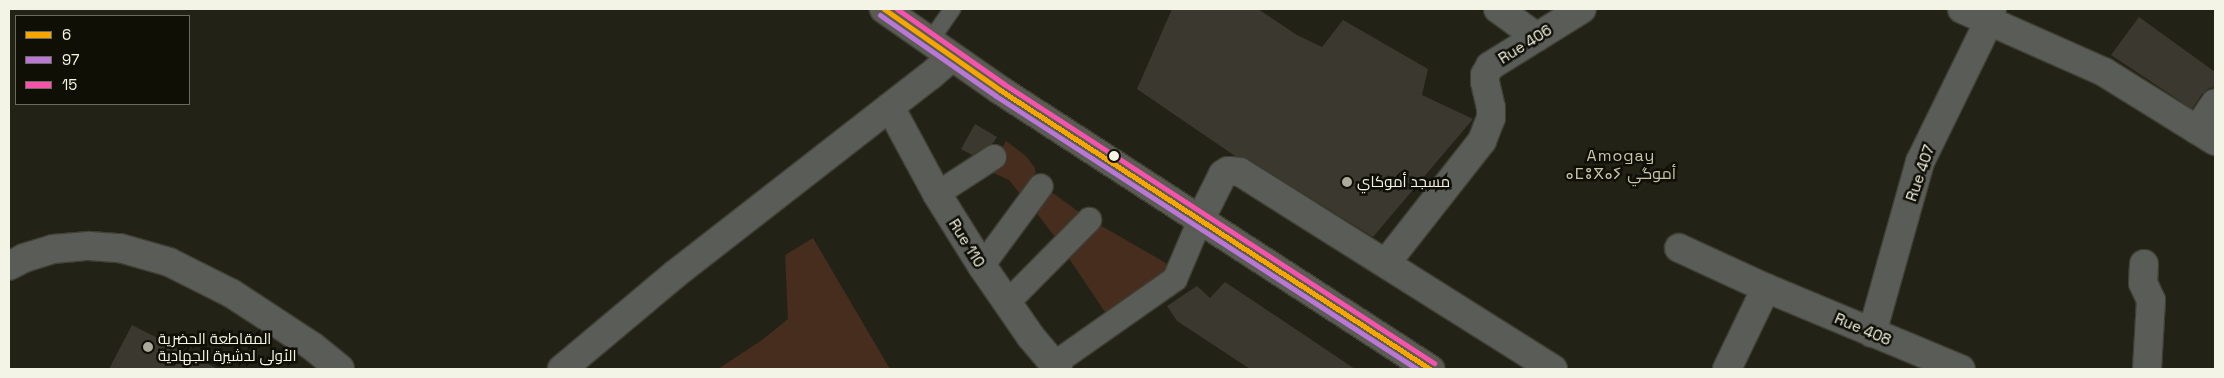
<!DOCTYPE html>
<meta charset="utf-8">
<style>
body{margin:0}
#map{position:relative;width:2224px;height:378px;overflow:hidden;background:#222216;font-family:"Space Grotesk",Cairo,"Noto Sans Tifinagh",sans-serif}
div>[style]{position:absolute}
.green>*{inset:0;background:#462d1e}
.building>*{inset:0;background:#3b392f}
.roads{filter:drop-shadow(1px 0 #3f3f34) drop-shadow(-1px 0 #3f3f34) drop-shadow(0 1px #3f3f34) drop-shadow(0 -1px #3f3f34)}
.service>*{height:16px;margin:-8px;padding:0 8px;transform-origin:8px;border-radius:8px;background:#5a5c57}
.pedestrian>*{height:24px;margin:-12px;padding:0 12px;transform-origin:12px;border-radius:12px;background:#5a5c57}
.minor>*{height:28px;margin:-14px;padding:0 14px;transform-origin:14px;border-radius:14px;background:#5a5c57}
.primary>*{height:28px;margin:-14px;padding:0 14px;transform-origin:14px;border-radius:14px;background:#5a5c53}
.bus-1>*{height:5px;margin:-2.5px;padding:0 2.5px;transform-origin:2.5px;border-radius:2.5px;background:#f7a600}
.bus-2>*{height:5px;margin:-2.5px;padding:0 2.5px;transform-origin:2.5px;border-radius:2.5px;background:#ba77d6}
.bus-3>*{height:5px;margin:-2.5px;padding:0 2.5px;transform-origin:2.5px;border-radius:2.5px;background:#f653ac}
.dots>*{width:14px;height:14px;translate:-50% -50%;box-sizing:border-box;border:2px solid #0f0f06;border-radius:50%}
span{translate:-50% -50%;white-space:nowrap;text-align:center;line-height:1.15;-webkit-text-stroke:5px #0f0f06;paint-order:stroke}
.street-label{font-size:15px;color:#f4f4e6}
.poi-label{font-size:15px;color:#f4f4e6}
.left{translate:0 -50%;text-align:left}
.neighbourhood-label{font-size:16px;color:#c5c5aa;letter-spacing:1px}
.frame{position:absolute;inset:0;border:10px solid #f4f4e6;pointer-events:none}
.legend{position:absolute;left:15px;top:15px;width:175px;height:90px;box-sizing:border-box;background:#0f0f06;border:1px solid #6b6b60;margin:0;padding:6px 9px;list-style:none;font-size:15px;color:#f4f4e6}
.legend li{display:flex;align-items:center;gap:10px;height:25px}
.legend b{width:25px;border:1px solid #6b6b60}
</style>
<div id="map">
<div class="green">
<div style="clip-path:polygon(1006px 141px,1026px 156px,1035px 168px,1036px 181px,1023px 198px,1009px 180px,989px 171px)"></div>
<div style="clip-path:polygon(1046px 188px,1083px 215px,1061px 245px,1032px 207px)"></div>
<div style="clip-path:polygon(1093px 221px,1171px 266px,1109px 318px,1068px 257px)"></div>
<div style="clip-path:polygon(813px 238px,890px 369px,718px 369px,762px 340px,788px 319px,785px 255px)"></div>
</div>
<div class="building">
<div style="clip-path:polygon(1172px 9px,1258px 9px,1297px 35px,1322px 47px,1343px 20px,1428px 69px,1422px 95px,1473px 119px,1373px 237px,1248px 159px,1235px 156px,1137px 89px)"></div>
<div style="clip-path:polygon(2139px 17px,2215px 72px,2215px 87px,2208px 89px,2202px 94px,2192px 109px,2111px 55px)"></div>
<div style="clip-path:polygon(975px 124px,997px 137px,993px 143px,972px 155px,961px 149px)"></div>
<div style="clip-path:polygon(1225px 282px,1355px 369px,1250px 369px,1177px 321px,1167px 306px,1197px 286px,1210px 298px)"></div>
<div style="clip-path:polygon(132px 325px,218px 369px,109px 369px)"></div>
</div>
<div class="roads">
<div class="service">
<div style="left:930px;top:41px;width:39px;rotate:-55deg"></div>
</div>
<div class="pedestrian">
<div style="left:937px;top:194px;width:68px;rotate:-33deg"></div>
<div style="left:982px;top:266px;width:99px;rotate:-53.6deg"></div>
<div style="left:1007px;top:303px;width:117px;rotate:-45.3deg"></div>
<div style="left:1054px;top:364px;width:148px;rotate:-35.1deg"></div>
<div style="left:1175px;top:279px;width:66px;rotate:-66.9deg"></div>
</div>
<div class="minor">
<div style="left:1498px;top:9px;width:48px;rotate:35.7deg"></div>
<div style="left:1962px;top:9px;width:155px;rotate:23.9deg"></div>
<div style="left:2104px;top:72px;width:131px;rotate:31.9deg"></div>
<div style="left:890px;top:107px;width:99px;rotate:61.6deg"></div>
<div style="left:937px;top:194px;width:85px;rotate:58deg"></div>
<div style="left:982px;top:266px;width:86px;rotate:55.4deg"></div>
<div style="left:1031px;top:337px;width:42px;rotate:49.8deg"></div>
<div style="left:2197px;top:130px;width:32px;rotate:-56deg"></div>
<div style="left:1201px;top:218px;width:49px;rotate:-63.4deg"></div>
<div style="left:1223px;top:174px;width:6px;rotate:-31deg"></div>
<div style="left:1228px;top:171px;width:12px;rotate:5deg"></div>
<div style="left:1240px;top:172px;width:370px;rotate:32.2deg"></div>
<div style="left:1679px;top:248px;width:96px;rotate:24.7deg"></div>
<div style="left:1766px;top:288px;width:211px;rotate:22.6deg"></div>
<div style="left:1386px;top:263px;width:155px;rotate:-51.8deg"></div>
<div style="left:1482px;top:141px;width:25px;rotate:-69deg"></div>
<div style="left:1491px;top:118px;width:10px;rotate:-90deg"></div>
<div style="left:1491px;top:108px;width:27px;rotate:-103deg"></div>
<div style="left:1485px;top:82px;width:7px;rotate:-90deg"></div>
<div style="left:1485px;top:75px;width:10px;rotate:-61deg"></div>
<div style="left:1490px;top:66px;width:108px;rotate:-31.8deg"></div>
<div style="left:2144px;top:264px;width:19px;rotate:93deg"></div>
<div style="left:2143px;top:283px;width:19px;rotate:65deg"></div>
<div style="left:2151px;top:300px;width:69px;rotate:93.3deg"></div>
<div style="left:9px;top:266px;width:17px;rotate:-28deg"></div>
<div style="left:24px;top:258px;width:30px;rotate:-17deg"></div>
<div style="left:53px;top:249px;width:36px;rotate:-5deg"></div>
<div style="left:89px;top:246px;width:31px;rotate:4deg"></div>
<div style="left:120px;top:248px;width:51px;rotate:15.9deg"></div>
<div style="left:169px;top:262px;width:69px;rotate:26.6deg"></div>
<div style="left:231px;top:293px;width:97px;rotate:33.2deg"></div>
<div style="left:312px;top:346px;width:36px;rotate:39deg"></div>
<div style="left:1872px;top:333px;width:178px;rotate:-74.3deg"></div>
<div style="left:1920px;top:162px;width:157px;rotate:-63.9deg"></div>
<div style="left:1989px;top:21px;width:12px;rotate:-76deg"></div>
<div style="left:562px;top:369px;width:146px;rotate:-40deg"></div>
<div style="left:674px;top:275px;width:324px;rotate:-37.9deg"></div>
<div style="left:930px;top:76px;width:29px;rotate:-41deg"></div>
<div style="left:1727px;top:369px;width:90px;rotate:-64.3deg"></div>
</div>
<div class="primary">
<div style="left:884px;top:9px;width:141px;rotate:34.9deg"></div>
<div style="left:1000px;top:90px;width:513px;rotate:32.98deg"></div>
</div>
</div>
<div class="bus-1">
<div style="left:884px;top:9px;width:141px;rotate:34.9deg"></div>
<div style="left:1000px;top:90px;width:513px;rotate:32.98deg"></div>
</div>
<div class="bus-2">
<div style="left:880px;top:15px;width:141px;rotate:34.9deg"></div>
<div style="left:996px;top:96px;width:502px;rotate:32.96deg"></div>
</div>
<div class="bus-3">
<div style="left:897px;top:9px;width:131px;rotate:35deg"></div>
<div style="left:1004px;top:84px;width:513px;rotate:32.98deg"></div>
</div>
<div class="dots">
<div style="left:1114px;top:156px;background:#f4f4e6"></div>
<div style="left:1347px;top:182px;background:#aaaa9d"></div>
<div style="left:148px;top:347px;background:#aaaa9d"></div>
</div>
<div class="street-label">
<span style="left:1525px;top:44px;rotate:-32deg">Rue 406</span>
<span style="left:1920px;top:173px;rotate:-71deg">Rue 407</span>
<span style="left:967px;top:243px;rotate:58deg">Rue 110</span>
<span style="left:1863px;top:329px;rotate:23deg">Rue 408</span>
</div>
<div class="poi-label">
<span class="left" style="left:1357px;top:182px">مسجد أموكاي</span>
<span class="left" style="left:158px;top:347px">المقاطعة الحضرية<br>الأولى لدشيرة الجهادية</span>
</div>
<div class="neighbourhood-label">
<span style="left:1621px;top:165px">Amogay<br>ⴰⵎⵓⴳⴰⵢ أموگي</span>
</div>
<div class="frame"></div>
<ul class="legend">
<li><b style="height:6px;background:#f7a600"></b>6</li>
<li><b style="height:6px;background:#ba77d6"></b>97</li>
<li><b style="height:6px;background:#f653ac"></b>15</li>
</ul>
</div>
